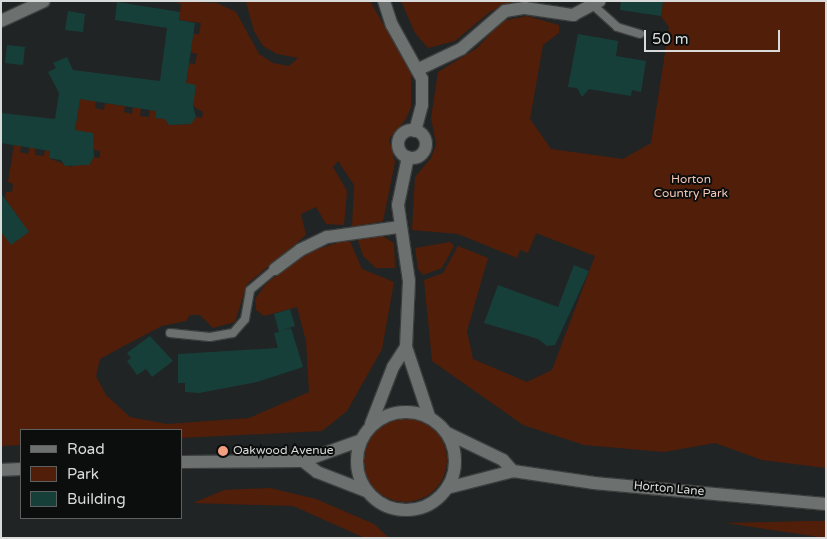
<!DOCTYPE html>
<style>
body{margin:0}
#map{position:relative;width:827px;height:539px;overflow:hidden;background:#212424;font-family:"Varela Round",sans-serif}
div>[style]{position:absolute}
.green>*{inset:0;background:#511e09}
.round{border-radius:50%}
.building>*{inset:0;background:#173f3a}
.roads{filter:drop-shadow(1px 0 #3c3e3e) drop-shadow(-1px 0 #3c3e3e) drop-shadow(0 1px #3c3e3e) drop-shadow(0 -1px #3c3e3e)}
.lane>*{height:8px;margin:-4px;padding:0 4px;transform-origin:4px;border-radius:4px;background:#6c706f}
.street>*{height:12px;margin:-6px;padding:0 6px;transform-origin:6px;border-radius:6px;background:#6c706f}
.street>.ring{margin:-6px;padding:0;box-sizing:content-box;background:none;border:12px solid #6c706f;border-radius:50%}
.secondary>*{height:12px;margin:-6px;padding:0 6px;transform-origin:6px;border-radius:6px;background:#6c706f}
.secondary>.ring{margin:-6px;padding:0;box-sizing:content-box;background:none;border:12px solid #6c706f;border-radius:50%}
.dots>*{width:14px;height:14px;translate:-50% -50%;box-sizing:border-box;border:2px solid #0c0d0d;border-radius:50%}
span{translate:-50% -50%;white-space:nowrap;text-align:center;line-height:1.15;-webkit-text-stroke:4px #0c0d0d;paint-order:stroke}
.park-label{font-size:12px;color:#f4c6b5}
.poi-label{font-size:12px;color:#d9dbda}
.left{translate:0 -50%;text-align:left}
.street-label{font-size:12px;color:#d9dbda}
.frame{position:absolute;inset:0;border:2px solid #d9dbda;pointer-events:none}
.legend{position:absolute;left:20px;top:429px;width:162px;height:90px;box-sizing:border-box;background:#0c0d0d;border:1px solid #5e5f5f;margin:0;padding:6px 9px;list-style:none;font-size:15px;color:#d9dbda}
.legend li{display:flex;align-items:center;gap:10px;height:25px}
.legend b{width:25px;border:1px solid #5e5f5f}
.scale{position:absolute;left:644px;top:30px;width:136px;height:22px;box-sizing:border-box;border:2px solid #d9dbda;border-top:0;padding-left:6px;font-size:15px;line-height:18px;white-space:nowrap;color:#d9dbda;-webkit-text-stroke:4px #0c0d0d;paint-order:stroke}
</style>
<div id="map">
<div class="green">
<div style="clip-path:polygon(173px 1px,217px 3px,236px 12px,259px 54px,273px 63px,289px 66px,298px 58px,277px 54px,263px 46px,254px 31px,246px 2px,370px 1px,411px 73px,411px 107px,406px 119px,389px 139px,395px 162px,383px 221px,352px 227px,354px 185px,338px 161px,333px 167px,347px 191px,344px 225px,326px 224px,316px 207px,301px 214px,306px 235px,247px 284px,235px 322px,213px 328px,200px 315px,190px 315px,186px 321px,162px 326px,118px 349px,100px 359px,96px 376px,106px 395px,130px 417px,167px 424px,249px 418px,309px 392px,306px 341px,297px 307px,264px 316px,256px 310px,255px 299px,265px 285px,300px 255px,349px 239px,362px 269px,394px 282px,382px 349px,347px 411px,322px 431px,181px 438px,181px 430px,21px 430px,21px 445px,1px 446px,1px 232px,28px 232px,5px 198px,6px 192px,12px 192px,13px 184px,8px 182px,14px 145px,21px 146px,20px 152px,28px 154px,30px 147px,35px 148px,35px 155px,44px 156px,45px 150px,50px 151px,49px 158px,71px 167px,77px 163px,89px 165px,94px 157px,100px 158px,100px 151px,95px 150px,75px 131px,80px 99px,96px 101px,95px 108px,104px 110px,105px 103px,125px 106px,124px 112px,132px 114px,133px 107px,141px 108px,140px 116px,149px 117px,150px 110px,156px 111px,155px 118px,165px 119px,169px 125px,190px 124px,196px 117px,202px 118px,203px 112px,193px 106px,186px 83px,189px 63px,195px 64px,197px 54px,190px 52px,193px 34px,199px 34px,201px 23px,179px 20px,181px 4px)"></div>
<div style="clip-path:polygon(401px 1px,521px 1px,491px 11px,455px 41px,428px 48px,415px 33px)"></div>
<div style="clip-path:polygon(663px 1px,826px 1px,826px 468px,762px 460px,715px 443px,664px 452px,584px 445px,523px 425px,432px 361px,424px 280px,443px 273px,458px 246px,488px 258px,467px 331px,473px 359px,527px 382px,552px 370px,595px 256px,536px 233px,528px 253px,520px 250px,517px 258px,458px 234px,412px 230px,415px 177px,431px 158px,436px 144px,431px 118px,438px 72px,477px 48px,502px 21px,527px 16px,559px 25px,559px 33px,543px 45px,530px 119px,551px 149px,623px 159px,651px 143px,669px 27px,661px 16px)"></div>
<div style="clip-path:polygon(381px 235px,394px 243px,395px 268px,376px 268px,363px 256px,357px 237px)"></div>
<div style="clip-path:polygon(450px 242px,454px 246px,442px 268px,423px 275px,418px 269px,415px 248px)"></div>
<div class="round" style="left:363px;top:418px;width:84px;height:84px"></div>
<div style="clip-path:polygon(270px 488px,316px 499px,374px 524px,389px 538px,365px 538px,293px 506px,193px 503px,224px 490px)"></div>
<div style="clip-path:polygon(826px 521px,826px 538px,726px 523px,810px 521px)"></div>
</div>
<div class="building">
<div style="clip-path:polygon(621px 1px,663px 1px,661px 16px,620px 10px)"></div>
<div style="clip-path:polygon(117px 2px,180px 12px,179px 20px,195px 23px,186px 83px,196px 85px,193px 106px,196px 117px,191px 124px,169px 125px,165px 119px,155px 118px,156px 111px,80px 99px,75px 130px,93px 133px,94px 157px,89px 165px,65px 166px,61px 160px,49px 158px,50px 151px,1px 143px,1px 113px,55px 119px,59px 93px,48px 72px,56px 68px,53px 63px,67px 57px,73px 70px,160px 81px,167px 28px,115px 20px)"></div>
<div style="clip-path:polygon(68px 11px,85px 14px,83px 32px,65px 30px)"></div>
<div style="clip-path:polygon(578px 34px,618px 41px,616px 56px,646px 61px,641px 92px,632px 90px,631px 96px,589px 89px,582px 97px,577px 88px,568px 87px)"></div>
<div style="clip-path:polygon(7px 45px,25px 47px,23px 65px,5px 63px)"></div>
<div style="clip-path:polygon(1px 193px,29px 232px,11px 245px,1px 232px)"></div>
<div style="clip-path:polygon(574px 265px,589px 271px,555px 345px,547px 346px,538px 339px,484px 323px,498px 285px,558px 307px)"></div>
<div style="clip-path:polygon(290px 309px,295px 326px,280px 331px,291px 328px,303px 367px,257px 382px,199px 393px,185px 392px,185px 383px,178px 383px,178px 354px,278px 348px,274px 333px,279px 332px,274px 314px)"></div>
<div style="clip-path:polygon(150px 336px,173px 361px,152px 377px,146px 369px,137px 375px,127px 361px,131px 358px,127px 353px)"></div>
</div>
<div class="roads">
<div class="lane">
<div style="left:594px;top:6px;width:31px;rotate:42deg"></div>
<div style="left:617px;top:27px;width:24px;rotate:17deg"></div>
<div style="left:170px;top:333px;width:40px;rotate:5.7deg"></div>
<div style="left:210px;top:337px;width:23px;rotate:-10deg"></div>
<div style="left:233px;top:333px;width:18px;rotate:-49deg"></div>
<div style="left:245px;top:319px;width:29px;rotate:-80deg"></div>
<div style="left:250px;top:290px;width:33px;rotate:-40deg"></div>
</div>
<div class="street">
<div style="left:384px;top:1px;width:25px;rotate:72deg"></div>
<div style="left:392px;top:25px;width:62px;rotate:60.9deg"></div>
<div style="left:422px;top:79px;width:26px;rotate:90deg"></div>
<div style="left:422px;top:105px;width:27px;rotate:105deg"></div>
<div style="left:1px;top:21px;width:47px;rotate:-24.9deg"></div>
<div style="left:419px;top:69px;width:47px;rotate:-25.5deg"></div>
<div style="left:461px;top:49px;width:58px;rotate:-40.8deg"></div>
<div style="left:505px;top:11px;width:20px;rotate:-9deg"></div>
<div style="left:525px;top:8px;width:49px;rotate:8.3deg"></div>
<div style="left:573px;top:15px;width:30px;rotate:-28deg"></div>
<div class="ring" style="left:398px;top:130px;width:16px;height:16px"></div>
<div style="left:408px;top:157px;width:49px;rotate:101.8deg"></div>
<div style="left:398px;top:205px;width:77px;rotate:81.8deg"></div>
<div style="left:409px;top:281px;width:66px;rotate:92.6deg"></div>
<div style="left:406px;top:347px;width:73px;rotate:71.6deg"></div>
<div style="left:275px;top:269px;width:31px;rotate:-37deg"></div>
<div style="left:300px;top:250px;width:30px;rotate:-26deg"></div>
<div style="left:327px;top:237px;width:73px;rotate:-7.9deg"></div>
<div style="left:371px;top:424px;width:61px;rotate:-68.9deg"></div>
<div style="left:393px;top:367px;width:24px;rotate:-57deg"></div>
</div>
<div class="secondary">
<div class="ring" style="left:357px;top:412px;width:86px;height:86px"></div>
<div style="left:447px;top:433px;width:62px;rotate:25.7deg"></div>
<div style="left:503px;top:460px;width:15px;rotate:48deg"></div>
<div style="left:303px;top:461px;width:18px;rotate:38deg"></div>
<div style="left:317px;top:472px;width:53px;rotate:21.2deg"></div>
<div style="left:181px;top:462px;width:122px;rotate:-0.5deg"></div>
<div style="left:303px;top:461px;width:59px;rotate:-19.7deg"></div>
<div style="left:1px;top:470px;width:20px;rotate:-3deg"></div>
<div style="left:447px;top:488px;width:68px;rotate:-14.4deg"></div>
<div style="left:513px;top:471px;width:82px;rotate:8.4deg"></div>
<div style="left:594px;top:483px;width:233px;rotate:5.2deg"></div>
</div>
</div>
<div class="dots">
<div style="left:223px;top:451px;background:#f3a081"></div>
</div>
<div class="park-label">
<span style="left:691px;top:187px">Horton<br>Country Park</span>
</div>
<div class="poi-label">
<span class="left" style="left:233px;top:451px">Oakwood Avenue</span>
</div>
<div class="street-label">
<span style="left:669px;top:489px;rotate:5deg">Horton Lane</span>
</div>
<div class="frame"></div>
<ul class="legend">
<li><b style="height:6px;background:#6c706f"></b>Road</li>
<li><b style="height:14px;background:#511e09"></b>Park</li>
<li><b style="height:14px;background:#173f3a"></b>Building</li>
</ul>
<div class="scale">50 m</div>
</div>
